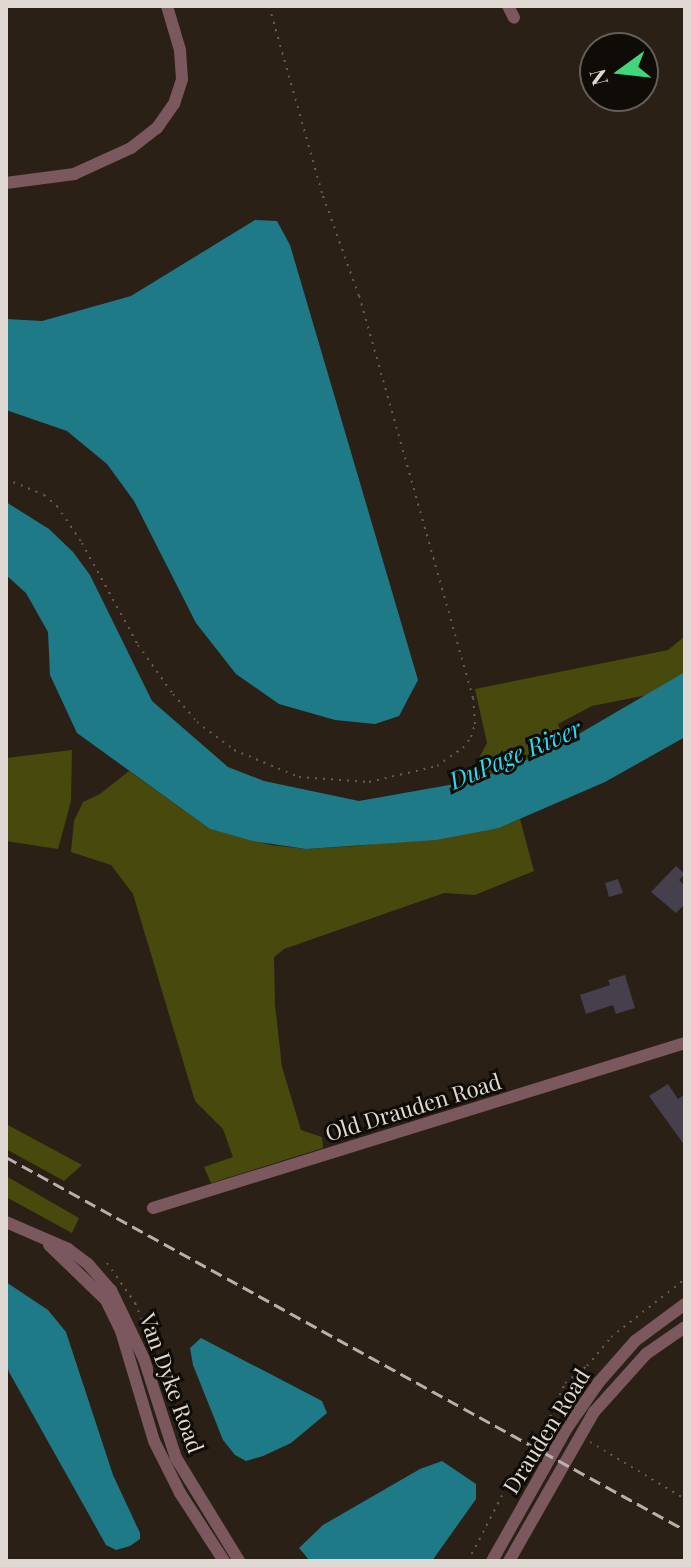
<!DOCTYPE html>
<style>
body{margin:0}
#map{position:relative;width:691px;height:1567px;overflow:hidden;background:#2a2016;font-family:"Playfair Display",serif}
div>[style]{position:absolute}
.green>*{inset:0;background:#474a0c}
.water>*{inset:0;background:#1f7a88}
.building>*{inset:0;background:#463f4c}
.path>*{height:2px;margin-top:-1px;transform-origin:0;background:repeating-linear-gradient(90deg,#655c53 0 2px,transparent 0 8px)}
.minor>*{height:12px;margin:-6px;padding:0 6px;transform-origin:6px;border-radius:6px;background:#7b585e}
.rail>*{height:3px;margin-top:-1.5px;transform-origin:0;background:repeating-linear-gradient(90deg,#b8b0a9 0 12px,transparent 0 18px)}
span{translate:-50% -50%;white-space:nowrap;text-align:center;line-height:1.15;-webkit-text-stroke:6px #0f0b07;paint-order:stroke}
.street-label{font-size:22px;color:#e0d9d3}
.water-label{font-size:24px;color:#2adaf3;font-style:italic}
.frame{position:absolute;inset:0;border:8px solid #e0d9d3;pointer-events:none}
.north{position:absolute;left:579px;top:32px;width:80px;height:80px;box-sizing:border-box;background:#0f0b07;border:2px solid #635d59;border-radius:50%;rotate:255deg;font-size:22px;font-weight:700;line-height:32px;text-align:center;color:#e0d9d3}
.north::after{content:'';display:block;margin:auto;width:28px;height:36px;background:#40d77c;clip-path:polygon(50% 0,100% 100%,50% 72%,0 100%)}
</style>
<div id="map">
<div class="green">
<div style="clip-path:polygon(685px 636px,685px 672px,652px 694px,592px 706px,558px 724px,565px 742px,505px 770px,466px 782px,487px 743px,475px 689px,668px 650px)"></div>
<div style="clip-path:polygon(72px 750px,71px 801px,58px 849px,6px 841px,6px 758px)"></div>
<div style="clip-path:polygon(129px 771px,210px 829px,271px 845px,306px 849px,356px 846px,499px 828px,520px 819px,534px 871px,475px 895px,444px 893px,284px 949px,274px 957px,275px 1005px,282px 1067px,301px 1130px,322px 1137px,323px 1148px,211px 1183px,204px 1167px,233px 1157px,223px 1129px,195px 1101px,133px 894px,111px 865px,71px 852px,74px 821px,83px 802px,100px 794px)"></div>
<div style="clip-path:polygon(6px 1124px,82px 1165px,64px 1181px,6px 1149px)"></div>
<div style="clip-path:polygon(6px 1176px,79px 1218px,72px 1233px,6px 1197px)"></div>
</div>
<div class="water">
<div style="clip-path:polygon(255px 220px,277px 221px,290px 245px,418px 680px,399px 716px,375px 724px,335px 720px,279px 704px,236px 674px,196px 623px,134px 501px,107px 464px,67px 431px,6px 410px,6px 319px,42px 321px,131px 296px)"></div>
<div style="clip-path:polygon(6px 502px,49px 529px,73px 552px,90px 575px,152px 701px,228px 767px,264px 781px,359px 801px,466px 782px,505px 770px,565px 742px,685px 672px,685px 737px,605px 782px,499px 828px,436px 840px,306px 849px,253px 841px,210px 829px,77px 733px,50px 675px,48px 632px,26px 593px,6px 575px)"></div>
<div style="clip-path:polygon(6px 1282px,48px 1310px,66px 1332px,113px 1475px,140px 1533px,140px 1539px,130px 1546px,116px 1550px,106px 1545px,9px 1372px,6px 1361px)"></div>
<div style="clip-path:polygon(201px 1338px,322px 1401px,327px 1413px,291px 1443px,263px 1456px,246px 1461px,235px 1455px,223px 1440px,193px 1365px,190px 1348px)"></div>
<div style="clip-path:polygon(442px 1461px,476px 1484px,476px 1499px,432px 1561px,310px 1561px,299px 1548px,323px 1525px,420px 1469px)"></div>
</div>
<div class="building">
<div style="clip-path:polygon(676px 866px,685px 874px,679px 880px,685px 886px,685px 904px,676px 913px,651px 892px)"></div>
<div style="clip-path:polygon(618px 879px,623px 893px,609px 897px,605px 883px)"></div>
<div style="clip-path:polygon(625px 975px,635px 1008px,616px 1014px,613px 1005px,586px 1014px,580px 995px,610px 985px,608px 980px)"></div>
<div style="clip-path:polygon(668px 1084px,678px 1099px,685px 1094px,685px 1146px,649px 1096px)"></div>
</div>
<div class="path">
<div style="left:6px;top:479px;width:41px;rotate:22.8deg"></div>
<div style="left:44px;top:495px;width:17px;rotate:40deg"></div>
<div style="left:57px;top:506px;width:45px;rotate:56deg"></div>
<div style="left:82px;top:543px;width:116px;rotate:61.2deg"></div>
<div style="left:138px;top:645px;width:60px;rotate:54.5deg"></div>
<div style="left:173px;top:694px;width:37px;rotate:49deg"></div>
<div style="left:197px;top:722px;width:46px;rotate:37.1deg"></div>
<div style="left:234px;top:750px;width:70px;rotate:22.6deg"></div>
<div style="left:299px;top:777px;width:70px;rotate:4.1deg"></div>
<div style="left:369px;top:782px;width:70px;rotate:-13.2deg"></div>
<div style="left:437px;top:766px;width:32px;rotate:-35deg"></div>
<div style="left:463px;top:748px;width:14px;rotate:-54deg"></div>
<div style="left:471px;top:737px;width:14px;rotate:-73deg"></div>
<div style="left:475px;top:724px;width:26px;rotate:-94deg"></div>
<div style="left:473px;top:698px;width:418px;rotate:-105.8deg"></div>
<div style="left:359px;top:296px;width:109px;rotate:-109.8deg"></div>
<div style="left:322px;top:193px;width:194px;rotate:-105.8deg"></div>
<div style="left:107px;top:1263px;width:49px;rotate:55deg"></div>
<div style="left:135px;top:1303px;width:52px;rotate:67.4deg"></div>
<div style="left:590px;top:1442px;width:111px;rotate:31deg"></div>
<div style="left:468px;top:1561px;width:80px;rotate:-62.5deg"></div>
<div style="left:505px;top:1490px;width:86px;rotate:-58.3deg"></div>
<div style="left:550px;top:1417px;width:37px;rotate:-66deg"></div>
<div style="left:565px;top:1383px;width:28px;rotate:-38deg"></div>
<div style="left:587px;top:1366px;width:38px;rotate:-50deg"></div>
<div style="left:611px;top:1337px;width:94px;rotate:-38.1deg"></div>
</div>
<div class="minor">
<div style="left:508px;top:6px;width:13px;rotate:63deg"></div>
<div style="left:6px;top:183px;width:69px;rotate:-7.5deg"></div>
<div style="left:74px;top:174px;width:63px;rotate:-24.5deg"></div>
<div style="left:131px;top:148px;width:33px;rotate:-38deg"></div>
<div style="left:157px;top:128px;width:29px;rotate:-55deg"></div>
<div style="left:174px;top:104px;width:26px;rotate:-72deg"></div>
<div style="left:182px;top:79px;width:29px;rotate:-94deg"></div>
<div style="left:180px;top:50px;width:46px;rotate:-106.5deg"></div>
<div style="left:153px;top:1208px;width:557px;rotate:-17.23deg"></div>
<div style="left:6px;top:1222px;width:68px;rotate:23.5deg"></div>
<div style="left:68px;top:1249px;width:25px;rotate:37deg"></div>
<div style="left:88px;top:1264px;width:35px;rotate:49deg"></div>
<div style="left:111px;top:1290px;width:76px;rotate:64.4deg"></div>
<div style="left:144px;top:1359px;width:104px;rotate:72.1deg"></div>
<div style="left:176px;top:1458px;width:121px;rotate:58.5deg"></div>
<div style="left:49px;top:1245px;width:79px;rotate:44deg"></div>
<div style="left:106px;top:1300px;width:34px;rotate:64deg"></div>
<div style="left:121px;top:1331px;width:115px;rotate:73.3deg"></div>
<div style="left:154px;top:1441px;width:58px;rotate:63.4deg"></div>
<div style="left:180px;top:1493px;width:81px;rotate:57.1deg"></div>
<div style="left:492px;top:1561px;width:153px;rotate:-60.6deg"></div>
<div style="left:567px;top:1428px;width:56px;rotate:-55.2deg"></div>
<div style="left:599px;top:1382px;width:55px;rotate:-48.7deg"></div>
<div style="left:635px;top:1341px;width:62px;rotate:-36.5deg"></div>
<div style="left:509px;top:1561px;width:172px;rotate:-60.3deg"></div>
<div style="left:594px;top:1412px;width:78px;rotate:-48.1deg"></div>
<div style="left:646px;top:1354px;width:47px;rotate:-34.7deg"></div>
</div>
<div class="rail">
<div style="left:6px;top:1157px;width:775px;rotate:28.78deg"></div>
</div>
<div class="street-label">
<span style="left:413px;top:1107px;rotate:-17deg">Old Drauden Road</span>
<span style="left:172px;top:1383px;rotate:70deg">Van Dyke Road</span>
<span style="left:546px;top:1431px;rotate:-58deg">Drauden Road</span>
</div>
<div class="water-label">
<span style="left:515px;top:754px;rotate:-23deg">DuPage River</span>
</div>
<div class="frame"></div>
<div class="north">N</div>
</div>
